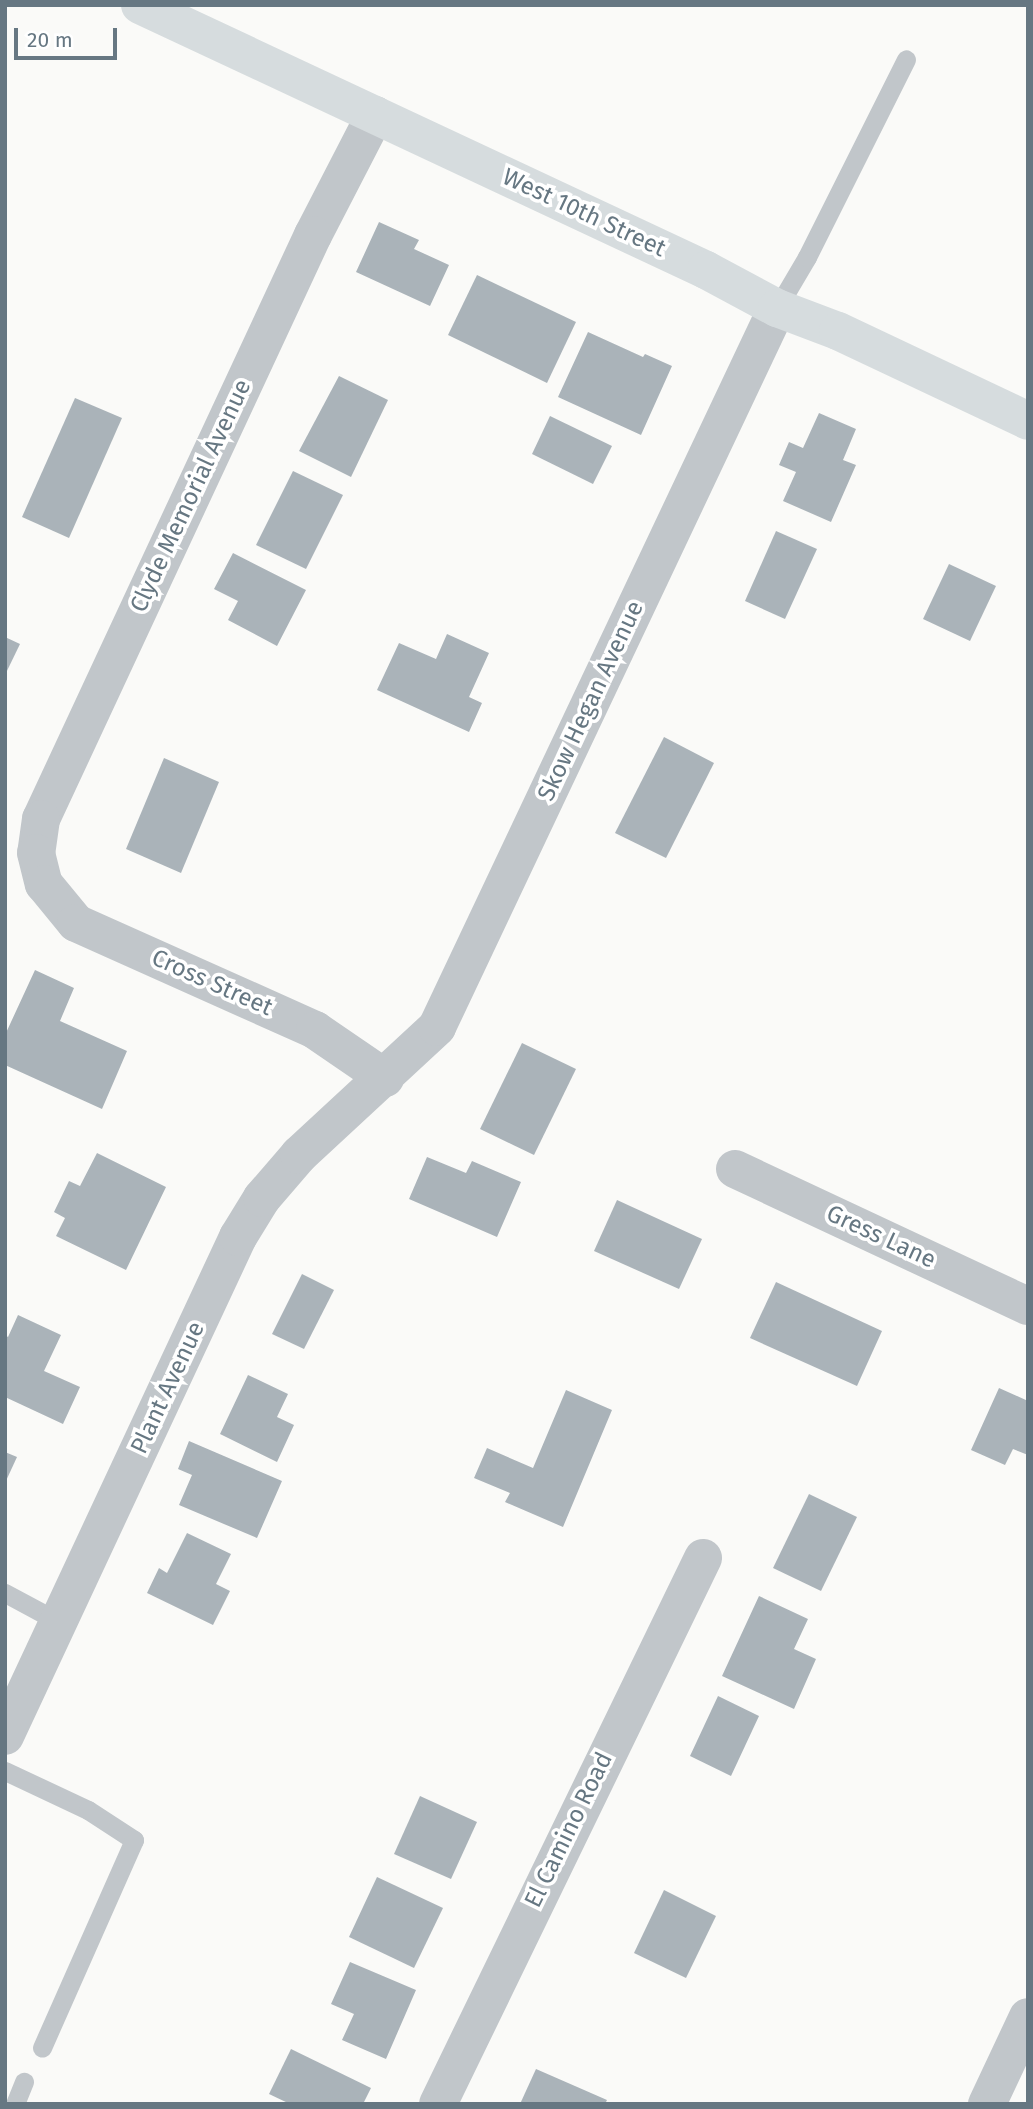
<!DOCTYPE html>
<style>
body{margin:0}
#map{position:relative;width:1033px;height:2109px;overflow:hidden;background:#fafaf8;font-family:"Fira Sans",sans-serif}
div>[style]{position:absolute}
.building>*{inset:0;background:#aab3b9}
.lane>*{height:19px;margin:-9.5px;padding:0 9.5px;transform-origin:9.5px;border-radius:9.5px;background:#c1c6ca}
.street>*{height:38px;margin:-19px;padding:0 19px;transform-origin:19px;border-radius:19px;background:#c1c6ca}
.secondary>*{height:38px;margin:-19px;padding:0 19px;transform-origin:19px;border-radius:19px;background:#d6dcde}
span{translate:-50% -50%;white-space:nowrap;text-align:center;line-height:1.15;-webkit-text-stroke:7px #fff;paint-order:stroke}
.street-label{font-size:24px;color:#667782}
.frame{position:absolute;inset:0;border:7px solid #667782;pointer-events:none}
.scale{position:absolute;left:14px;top:28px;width:103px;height:32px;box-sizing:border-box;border:4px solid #667782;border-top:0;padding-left:9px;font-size:21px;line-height:24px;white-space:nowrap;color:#667782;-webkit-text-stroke:5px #fff;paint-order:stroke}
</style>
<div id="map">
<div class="building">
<div style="clip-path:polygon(379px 222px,419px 240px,414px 249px,449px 265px,430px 306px,356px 272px)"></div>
<div style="clip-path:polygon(477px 275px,576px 322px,547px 383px,448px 335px)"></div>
<div style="clip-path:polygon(588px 332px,643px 357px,645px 354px,672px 366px,641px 435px,558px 397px)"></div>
<div style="clip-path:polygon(339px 376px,388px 400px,351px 477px,299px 451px)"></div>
<div style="clip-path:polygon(75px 398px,122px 418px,69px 538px,22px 517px)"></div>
<div style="clip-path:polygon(819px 413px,856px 429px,843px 460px,856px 465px,831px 522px,783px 501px,796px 472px,779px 465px,789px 442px,803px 448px)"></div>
<div style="clip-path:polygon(550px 416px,612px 446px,593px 484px,532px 454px)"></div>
<div style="clip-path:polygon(293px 471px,343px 495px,306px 569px,256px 545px)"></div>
<div style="clip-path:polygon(776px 531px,817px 549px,785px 619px,745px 601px)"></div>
<div style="clip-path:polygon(233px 553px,306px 590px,277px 646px,228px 620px,238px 601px,214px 589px)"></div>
<div style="clip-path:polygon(949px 564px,996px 586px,970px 641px,923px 619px)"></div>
<div style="clip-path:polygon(447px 634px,489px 653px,469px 697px,482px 703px,469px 732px,377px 690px,399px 643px,436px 659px)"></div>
<div style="clip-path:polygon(5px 637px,20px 644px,5px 675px)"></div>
<div style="clip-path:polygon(664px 737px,714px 763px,666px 858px,615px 833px)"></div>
<div style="clip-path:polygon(164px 758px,219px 782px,181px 873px,126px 849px)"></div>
<div style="clip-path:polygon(35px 970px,74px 988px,60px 1021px,127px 1051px,102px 1109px,5px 1065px,5px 1035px)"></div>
<div style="clip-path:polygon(522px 1043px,576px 1069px,534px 1155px,480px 1129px)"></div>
<div style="clip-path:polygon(97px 1153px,166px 1187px,126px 1270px,56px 1236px,65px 1218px,54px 1212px,69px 1181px,80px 1186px)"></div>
<div style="clip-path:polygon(427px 1157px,466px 1173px,472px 1161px,521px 1182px,497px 1237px,409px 1199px)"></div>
<div style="clip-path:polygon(617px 1200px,702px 1239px,679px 1289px,594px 1251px)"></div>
<div style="clip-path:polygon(302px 1274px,334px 1290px,304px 1349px,272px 1334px)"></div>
<div style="clip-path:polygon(776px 1282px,882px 1331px,857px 1386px,750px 1338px)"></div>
<div style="clip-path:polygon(18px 1315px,61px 1335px,44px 1371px,80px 1387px,63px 1424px,5px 1397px,5px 1335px,8px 1337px)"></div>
<div style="clip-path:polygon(248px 1375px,288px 1394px,277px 1417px,294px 1425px,277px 1462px,220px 1434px)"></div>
<div style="clip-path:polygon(999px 1388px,1028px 1401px,1028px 1455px,1013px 1449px,1005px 1465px,971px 1450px)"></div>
<div style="clip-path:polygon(566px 1390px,612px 1410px,563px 1527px,505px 1502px,510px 1493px,474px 1478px,487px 1448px,533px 1468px)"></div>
<div style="clip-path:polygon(189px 1441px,282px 1481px,257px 1538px,179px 1505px,192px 1475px,178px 1469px)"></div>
<div style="clip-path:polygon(5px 1452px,17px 1457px,5px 1483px)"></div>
<div style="clip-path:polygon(809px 1494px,857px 1517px,821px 1591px,773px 1568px)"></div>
<div style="clip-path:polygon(187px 1533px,231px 1554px,216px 1584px,230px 1591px,213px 1625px,147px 1593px,159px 1568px,167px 1573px)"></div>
<div style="clip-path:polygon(759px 1596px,808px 1619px,794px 1649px,816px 1659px,794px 1709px,722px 1676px)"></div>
<div style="clip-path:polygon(718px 1696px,759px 1716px,731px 1776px,690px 1756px)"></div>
<div style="clip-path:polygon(420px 1796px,477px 1822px,451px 1879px,394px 1854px)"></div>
<div style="clip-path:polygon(377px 1877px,443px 1908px,414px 1968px,349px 1937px)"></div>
<div style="clip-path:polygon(664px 1890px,716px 1916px,686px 1978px,634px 1953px)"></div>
<div style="clip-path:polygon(350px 1962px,416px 1990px,386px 2059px,342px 2040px,354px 2014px,331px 2004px)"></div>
<div style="clip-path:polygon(291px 2049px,371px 2088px,363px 2104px,290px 2104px,269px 2094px)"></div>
<div style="clip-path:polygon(536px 2069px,607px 2100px,605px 2104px,520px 2104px)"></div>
</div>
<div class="lane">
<div style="left:777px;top:308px;width:59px;rotate:-59.5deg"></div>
<div style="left:807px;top:257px;width:221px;rotate:-63.4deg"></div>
<div style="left:5px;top:1593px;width:61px;rotate:28.2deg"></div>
<div style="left:5px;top:1771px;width:92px;rotate:25.2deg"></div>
<div style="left:88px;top:1810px;width:55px;rotate:33.1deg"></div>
<div style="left:134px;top:1840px;width:227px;rotate:113.9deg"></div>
<div style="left:15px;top:2104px;width:24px;rotate:-68deg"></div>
</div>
<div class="street">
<div style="left:375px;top:115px;width:135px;rotate:117.3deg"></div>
<div style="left:313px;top:235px;width:644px;rotate:114.97deg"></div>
<div style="left:41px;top:819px;width:34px;rotate:98deg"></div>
<div style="left:36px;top:853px;width:32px;rotate:76deg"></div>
<div style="left:44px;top:884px;width:50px;rotate:50.6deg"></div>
<div style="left:76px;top:923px;width:262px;rotate:24.1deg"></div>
<div style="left:315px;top:1030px;width:85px;rotate:34.4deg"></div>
<div style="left:735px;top:1169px;width:323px;rotate:25.1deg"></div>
<div style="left:5px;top:1736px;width:551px;rotate:-64.97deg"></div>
<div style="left:238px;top:1237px;width:46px;rotate:-58.4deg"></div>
<div style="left:262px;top:1198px;width:57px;rotate:-49.3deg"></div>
<div style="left:299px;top:1155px;width:188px;rotate:-42.8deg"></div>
<div style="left:437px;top:1027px;width:795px;rotate:-64.69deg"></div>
<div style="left:438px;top:2104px;width:607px;rotate:-64.11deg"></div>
<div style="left:987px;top:2104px;width:96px;rotate:-64.8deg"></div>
</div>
<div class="secondary">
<div style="left:140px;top:5px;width:625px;rotate:25.09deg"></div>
<div style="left:706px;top:270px;width:81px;rotate:28.2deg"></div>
<div style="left:777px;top:308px;width:65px;rotate:20.7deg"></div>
<div style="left:838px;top:331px;width:210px;rotate:25.3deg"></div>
</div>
<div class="street-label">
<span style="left:584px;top:213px;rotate:25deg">West 10th Street</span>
<span style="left:191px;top:496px;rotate:-65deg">Clyde Memorial Avenue</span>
<span style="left:591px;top:701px;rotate:-65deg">Skow Hegan Avenue</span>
<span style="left:212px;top:983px;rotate:24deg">Cross Street</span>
<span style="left:881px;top:1237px;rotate:25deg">Gress Lane</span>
<span style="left:168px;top:1388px;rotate:-65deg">Plant Avenue</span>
<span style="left:569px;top:1830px;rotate:-64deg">El Camino Road</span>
</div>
<div class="frame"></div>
<div class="scale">20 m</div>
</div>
